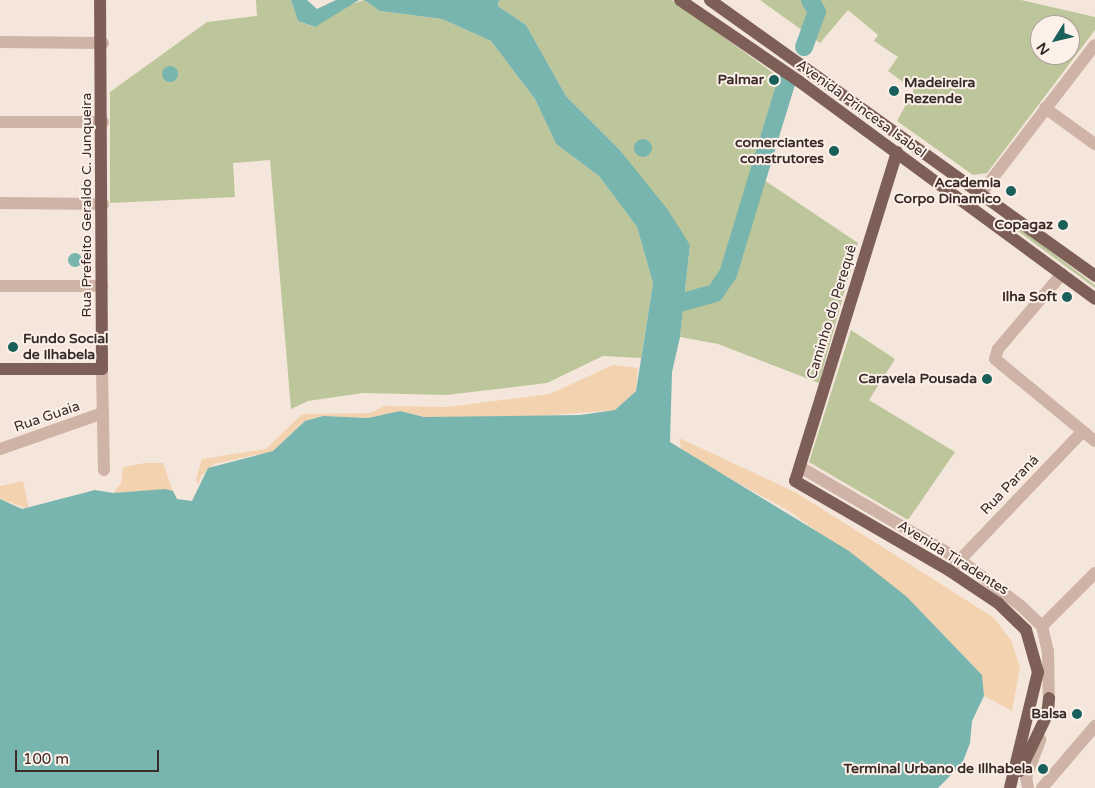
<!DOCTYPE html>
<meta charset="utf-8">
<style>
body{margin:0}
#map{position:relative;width:1095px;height:788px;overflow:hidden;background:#f5e6dc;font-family:"Varela Round",sans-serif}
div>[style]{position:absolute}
.green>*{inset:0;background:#bdc69a}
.sand>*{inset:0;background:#f3d2b0}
.water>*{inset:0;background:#78b5af}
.round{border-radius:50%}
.river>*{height:18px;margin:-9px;padding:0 9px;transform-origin:9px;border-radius:9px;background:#78b5af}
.minor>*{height:12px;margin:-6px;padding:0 6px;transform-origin:6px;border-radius:6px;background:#ceb3a6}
.major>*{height:12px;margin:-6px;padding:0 6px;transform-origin:6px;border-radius:6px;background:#7d5f57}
.dots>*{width:14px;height:14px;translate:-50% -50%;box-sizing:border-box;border:2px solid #fcf0e9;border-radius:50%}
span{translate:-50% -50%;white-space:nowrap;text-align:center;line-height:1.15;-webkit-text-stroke:4px #fcf0e9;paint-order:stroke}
.poi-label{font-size:14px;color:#3a2b28;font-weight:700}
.right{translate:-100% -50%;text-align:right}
.left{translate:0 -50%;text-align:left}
.street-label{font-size:14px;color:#3a2b28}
.north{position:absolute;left:1030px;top:15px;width:50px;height:50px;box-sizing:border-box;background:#fcf0e9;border:1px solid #aea19c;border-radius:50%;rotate:234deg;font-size:14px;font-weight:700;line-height:20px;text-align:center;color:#3a2b28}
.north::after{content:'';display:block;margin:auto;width:18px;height:22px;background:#19605a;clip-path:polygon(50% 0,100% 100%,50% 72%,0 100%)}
.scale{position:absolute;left:15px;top:750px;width:144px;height:22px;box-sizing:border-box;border:2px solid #3a2b28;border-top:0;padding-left:6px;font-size:15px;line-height:18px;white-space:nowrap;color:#3a2b28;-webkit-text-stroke:4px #fcf0e9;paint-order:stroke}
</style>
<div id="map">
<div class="green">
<div style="clip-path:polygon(256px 0,291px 0,298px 21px,314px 27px,343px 7px,364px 0,380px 11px,442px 19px,491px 41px,535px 99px,556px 144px,599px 176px,637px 227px,653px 283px,641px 358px,603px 356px,547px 383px,446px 395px,363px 393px,308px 401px,291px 409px,270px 160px,233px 163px,235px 197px,110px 203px,110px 92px,207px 22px,257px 16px)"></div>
<div style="clip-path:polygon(499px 0,672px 0,794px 88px,764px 180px,858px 243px,819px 383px,718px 344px,680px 337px,690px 245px,619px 149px,566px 96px,526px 25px,498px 6px)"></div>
<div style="clip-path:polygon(evenodd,760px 0,1021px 0,1095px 17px,1095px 30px,987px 173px,973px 175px,897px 121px,914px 90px,888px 71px,898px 57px,874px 41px,878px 35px,848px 10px,820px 43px,760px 0,1040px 25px,1070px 25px,1070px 55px,1040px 55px,1040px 25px)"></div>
<div style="clip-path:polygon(1005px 217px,1095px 285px,1095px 288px,1003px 220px)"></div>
<div style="clip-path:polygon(851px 330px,895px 359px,869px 400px,955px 452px,908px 520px,809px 462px)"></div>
</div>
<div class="sand">
<div style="clip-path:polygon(613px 365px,638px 368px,636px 391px,615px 410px,515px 418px,424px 417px,400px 411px,368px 418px,323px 416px,305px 421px,273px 451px,214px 464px,201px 476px,198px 485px,196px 479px,202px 459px,266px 449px,302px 414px,371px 413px,384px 406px,447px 407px,550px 394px)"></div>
<div style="clip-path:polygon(679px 438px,797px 493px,993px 617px,1011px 640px,1020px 667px,1012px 711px,984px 696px,982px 675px,907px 597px,789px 511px,682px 452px)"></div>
<div style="clip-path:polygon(145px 463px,163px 463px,173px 491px,113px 493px,121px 483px,123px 467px)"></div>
<div style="clip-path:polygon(23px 481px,29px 509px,0 499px,0 486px)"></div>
</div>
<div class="water">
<div style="clip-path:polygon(291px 0,307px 0,317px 9px,336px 0,359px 0,315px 27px,298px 21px)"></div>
<div style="clip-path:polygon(364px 0,499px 0,498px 6px,526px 25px,566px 96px,619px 149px,668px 210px,690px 245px,680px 337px,672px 372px,670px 442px,849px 551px,907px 597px,982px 675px,984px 696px,972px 721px,970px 743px,962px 764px,938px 788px,0 788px,0 499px,22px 509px,95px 490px,113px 493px,165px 489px,173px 491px,177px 499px,192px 501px,208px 468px,273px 451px,305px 421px,323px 416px,368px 418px,400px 411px,424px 417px,580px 415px,615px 410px,636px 391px,653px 283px,637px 227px,599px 176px,556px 144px,535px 99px,491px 41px,442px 19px,380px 11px)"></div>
<div class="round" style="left:162px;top:66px;width:16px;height:16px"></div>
<div class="round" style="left:634px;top:139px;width:18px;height:18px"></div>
<div class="round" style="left:68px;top:253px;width:14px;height:14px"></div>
</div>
<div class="river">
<div style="left:804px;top:47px;width:37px;rotate:-70deg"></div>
<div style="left:817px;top:12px;width:14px;rotate:-120deg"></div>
<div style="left:665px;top:307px;width:52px;rotate:-15.6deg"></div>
<div style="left:715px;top:293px;width:23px;rotate:-56deg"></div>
<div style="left:728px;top:274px;width:200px;rotate:-73.1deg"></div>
</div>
<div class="minor">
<div style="left:0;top:42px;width:103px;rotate:0.6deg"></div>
<div style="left:1045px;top:108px;width:62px;rotate:35.8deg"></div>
<div style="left:0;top:122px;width:103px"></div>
<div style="left:982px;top:192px;width:185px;rotate:-52.5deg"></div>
<div style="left:0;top:203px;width:103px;rotate:0.6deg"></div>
<div style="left:1062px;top:274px;width:99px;rotate:130.5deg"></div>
<div style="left:998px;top:349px;width:10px;rotate:107deg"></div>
<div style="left:995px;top:359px;width:129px;rotate:39.4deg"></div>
<div style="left:0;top:286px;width:102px"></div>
<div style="left:102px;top:369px;width:101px;rotate:88.9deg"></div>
<div style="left:0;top:449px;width:109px;rotate:-19.3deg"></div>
<div style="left:800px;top:467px;width:185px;rotate:30.2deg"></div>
<div style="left:960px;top:560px;width:76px;rotate:37deg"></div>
<div style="left:1021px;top:606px;width:29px;rotate:44deg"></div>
<div style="left:1042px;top:626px;width:26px;rotate:77deg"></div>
<div style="left:1048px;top:651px;width:56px;rotate:89deg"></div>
<div style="left:955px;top:565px;width:185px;rotate:-46.3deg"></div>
<div style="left:1042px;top:626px;width:75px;rotate:-45deg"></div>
<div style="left:1028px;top:788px;width:11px;rotate:-100deg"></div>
<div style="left:1026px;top:777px;width:40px;rotate:-69deg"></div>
<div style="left:1042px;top:788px;width:82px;rotate:-49.5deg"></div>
</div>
<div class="major">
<div style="left:680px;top:0;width:145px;rotate:34.3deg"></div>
<div style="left:800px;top:82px;width:366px;rotate:36.3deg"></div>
<div style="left:710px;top:0;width:474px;rotate:35.6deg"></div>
<div style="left:897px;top:152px;width:344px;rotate:107.2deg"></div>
<div style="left:795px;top:481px;width:179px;rotate:30.1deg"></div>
<div style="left:950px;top:571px;width:58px;rotate:33.7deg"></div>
<div style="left:998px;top:603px;width:39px;rotate:44deg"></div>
<div style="left:1026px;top:630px;width:44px;rotate:74.1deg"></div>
<div style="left:1038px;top:672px;width:119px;rotate:103.6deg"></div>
<div style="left:0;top:369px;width:102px"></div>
<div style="left:102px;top:369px;width:369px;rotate:-90.3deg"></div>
<div style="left:1020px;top:771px;width:62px;rotate:-64.3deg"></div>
<div style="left:1047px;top:715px;width:17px;rotate:-83deg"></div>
</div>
<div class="dots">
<div style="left:774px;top:80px;background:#19605a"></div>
<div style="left:894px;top:91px;background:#19605a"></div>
<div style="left:834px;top:151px;background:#19605a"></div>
<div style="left:1011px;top:191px;background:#19605a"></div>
<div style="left:1063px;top:225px;background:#19605a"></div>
<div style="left:1067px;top:297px;background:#19605a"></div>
<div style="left:13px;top:347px;background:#19605a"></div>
<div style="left:987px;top:379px;background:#19605a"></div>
<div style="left:1077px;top:714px;background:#19605a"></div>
<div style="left:1043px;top:769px;background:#19605a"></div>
</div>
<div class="poi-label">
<span class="right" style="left:764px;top:80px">Palmar</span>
<span class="left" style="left:904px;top:91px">Madeireira<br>Rezende</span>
<span class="right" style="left:824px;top:151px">comerciantes<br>construtores</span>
<span class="right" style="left:1001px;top:191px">Academia<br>Corpo Dinamico</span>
<span class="right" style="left:1053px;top:225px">Copagaz</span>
<span class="right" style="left:1057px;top:297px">Ilha Soft</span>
<span class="left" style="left:23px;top:347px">Fundo Social<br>de Ilhabela</span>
<span class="right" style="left:977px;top:379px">Caravela Pousada</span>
<span class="right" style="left:1067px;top:714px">Balsa</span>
<span class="right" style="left:1033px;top:769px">Terminal Urbano de Illhabela</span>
</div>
<div class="street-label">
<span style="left:861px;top:109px;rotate:36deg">Avenida Princesa Isabel</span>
<span style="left:87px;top:205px;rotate:-90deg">Rua Prefeito Geraldo C. Junqueira</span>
<span style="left:832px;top:312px;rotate:-73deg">Caminho do Perequê</span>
<span style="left:47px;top:417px;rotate:-19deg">Rua Guaia</span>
<span style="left:1010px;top:485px;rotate:-46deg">Rua Paraná</span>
<span style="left:953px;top:558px;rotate:32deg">Avenida Tiradentes</span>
</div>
<div class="north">N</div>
<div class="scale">100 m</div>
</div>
